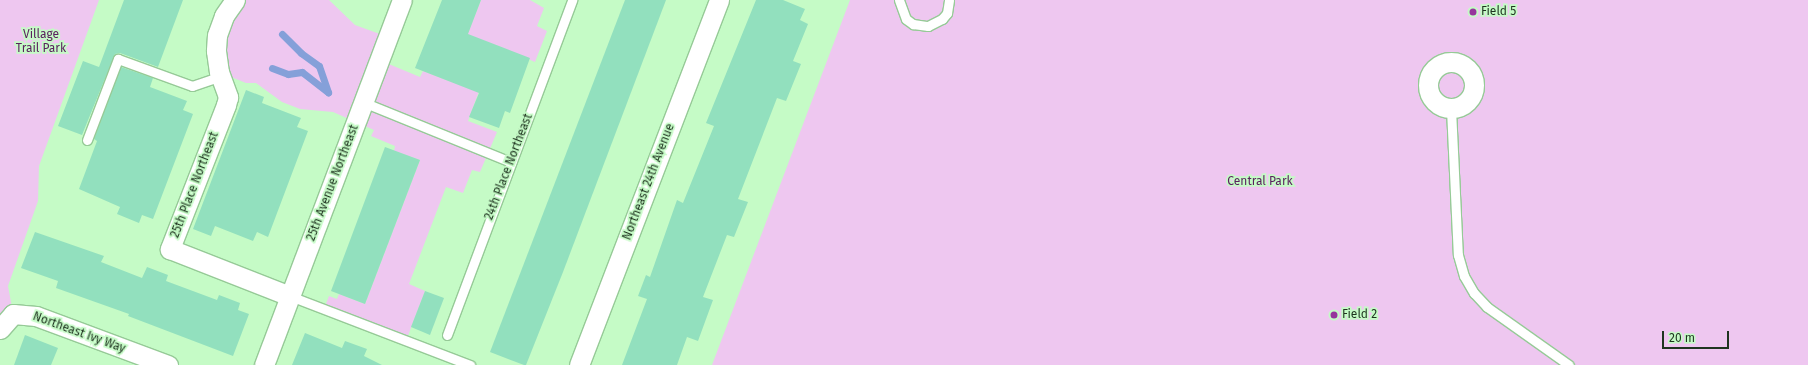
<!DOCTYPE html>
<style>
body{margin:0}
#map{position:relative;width:1808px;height:365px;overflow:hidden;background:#c5fbc6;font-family:"Fira Sans",sans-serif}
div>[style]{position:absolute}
.green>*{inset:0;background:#eec7f0}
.stream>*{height:7px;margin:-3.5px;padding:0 3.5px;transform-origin:3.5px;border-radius:3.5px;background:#85a0d9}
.building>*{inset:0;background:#92e0be}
.roads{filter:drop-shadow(1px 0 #96ca97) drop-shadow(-1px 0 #96ca97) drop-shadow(0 1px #96ca97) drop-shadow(0 -1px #96ca97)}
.lane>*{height:9px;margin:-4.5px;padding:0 4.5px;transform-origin:4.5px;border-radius:4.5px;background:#fff}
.street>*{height:19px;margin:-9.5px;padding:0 9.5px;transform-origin:9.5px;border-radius:9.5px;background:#fff}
.street>.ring{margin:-9.5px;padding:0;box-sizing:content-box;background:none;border:19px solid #fff;border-radius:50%}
.dots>*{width:11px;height:11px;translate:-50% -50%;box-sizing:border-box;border:2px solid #c5fbc6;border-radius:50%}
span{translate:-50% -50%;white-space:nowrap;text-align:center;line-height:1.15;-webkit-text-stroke:3.5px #c5fbc6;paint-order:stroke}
.poi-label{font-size:12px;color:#1f3420}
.left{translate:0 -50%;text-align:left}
.park-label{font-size:12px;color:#5a205e}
.street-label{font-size:12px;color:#1f3420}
.scale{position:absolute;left:1662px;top:331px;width:67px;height:18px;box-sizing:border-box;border:2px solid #1f3420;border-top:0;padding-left:5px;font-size:12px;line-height:14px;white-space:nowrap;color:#1f3420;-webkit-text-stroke:3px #c5fbc6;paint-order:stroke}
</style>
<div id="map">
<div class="green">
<div style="clip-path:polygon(0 0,99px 0,39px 166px,38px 201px,8px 286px,13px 313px,0 318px)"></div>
<div style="clip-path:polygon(235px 0,329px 0,355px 25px,388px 37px,379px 60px,420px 77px,423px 71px,449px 81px,481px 0,530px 0,544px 8px,537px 26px,547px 31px,535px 62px,496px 45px,468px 121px,497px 132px,480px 172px,472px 170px,463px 193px,446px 187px,409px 284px,425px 291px,406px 341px,324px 309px,329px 296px,337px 299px,339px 294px,365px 304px,420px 160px,394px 151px,395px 146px,371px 136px,374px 130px,333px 112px,300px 109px,282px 102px,256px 83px,246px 83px,219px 72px,224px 16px)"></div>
<div style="clip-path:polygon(850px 0,1808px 0,1808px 365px,712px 365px)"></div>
</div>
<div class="stream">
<div style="left:282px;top:34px;width:27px;rotate:45deg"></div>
<div style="left:301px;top:53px;width:22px;rotate:36deg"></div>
<div style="left:319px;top:66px;width:28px;rotate:71deg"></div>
<div style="left:272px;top:68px;width:17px;rotate:21deg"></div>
<div style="left:288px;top:74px;width:14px;rotate:-8deg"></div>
<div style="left:302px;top:72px;width:33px;rotate:38deg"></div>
</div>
<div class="building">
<div style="clip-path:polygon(124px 0,183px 0,158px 67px,120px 53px,115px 54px,82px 135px,58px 126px,83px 61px,99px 67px)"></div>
<div style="clip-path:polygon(442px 0,481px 0,468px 34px,530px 58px,510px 113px,505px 111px,499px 128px,469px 117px,479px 93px,415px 68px)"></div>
<div style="clip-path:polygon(625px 0,666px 0,563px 272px,526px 365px,524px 365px,490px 352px)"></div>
<div style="clip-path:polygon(756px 0,783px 0,805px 9px,800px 20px,808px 24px,793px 61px,801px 64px,786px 101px,777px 98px,738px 199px,748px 202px,734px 237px,727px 235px,703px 297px,713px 300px,698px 341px,687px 337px,677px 365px,622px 365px,647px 299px,638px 296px,646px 275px,650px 277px,677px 200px,683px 203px,714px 126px,706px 123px)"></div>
<div style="clip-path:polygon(121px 67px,153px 78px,150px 87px,187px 101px,183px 110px,193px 114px,153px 219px,142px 215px,139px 223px,117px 214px,120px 207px,79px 189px,97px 141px,94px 139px)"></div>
<div style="clip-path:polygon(246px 90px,264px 97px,262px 103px,301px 118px,297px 127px,308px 131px,268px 237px,257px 232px,253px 241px,215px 226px,211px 236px,193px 229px)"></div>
<div style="clip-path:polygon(385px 147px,420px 160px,365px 304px,331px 291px)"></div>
<div style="clip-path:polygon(35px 232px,104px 256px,101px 262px,142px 278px,147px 267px,168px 275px,166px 281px,217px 300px,219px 295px,240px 303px,238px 310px,249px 314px,233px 356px,128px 316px,129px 314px,56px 288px,58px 281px,21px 268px)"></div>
<div style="clip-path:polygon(425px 291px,444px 298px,430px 335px,411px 327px)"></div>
<div style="clip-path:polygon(305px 333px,342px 348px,345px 341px,367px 349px,364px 356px,382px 365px,292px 365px)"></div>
<div style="clip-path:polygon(25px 335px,58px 348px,51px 365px,14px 365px)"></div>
</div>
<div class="roads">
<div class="lane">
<div style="left:899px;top:0;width:20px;rotate:70deg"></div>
<div style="left:906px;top:19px;width:9px;rotate:36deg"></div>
<div style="left:913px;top:24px;width:15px;rotate:8deg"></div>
<div style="left:928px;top:26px;width:16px;rotate:-27deg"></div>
<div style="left:942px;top:19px;width:8px;rotate:-50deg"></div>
<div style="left:947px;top:13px;width:13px;rotate:-81deg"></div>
<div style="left:363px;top:102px;width:160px;rotate:22.1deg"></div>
<div style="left:1451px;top:109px;width:146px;rotate:87.3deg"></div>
<div style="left:1458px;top:255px;width:22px;rotate:74deg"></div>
<div style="left:1464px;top:276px;width:20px;rotate:60deg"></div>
<div style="left:1474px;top:293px;width:19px;rotate:47deg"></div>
<div style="left:1487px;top:307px;width:100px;rotate:35.3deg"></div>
<div style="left:87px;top:140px;width:87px;rotate:-69.1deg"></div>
<div style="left:118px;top:59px;width:79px;rotate:20deg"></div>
<div style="left:192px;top:86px;width:31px;rotate:-19deg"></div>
<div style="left:290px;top:296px;width:193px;rotate:21deg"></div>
<div style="left:447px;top:335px;width:358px;rotate:-69.5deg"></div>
</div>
<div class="street">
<div style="left:235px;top:0;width:19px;rotate:125deg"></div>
<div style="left:224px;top:16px;width:20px;rotate:110deg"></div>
<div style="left:217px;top:35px;width:16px;rotate:94deg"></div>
<div style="left:216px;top:51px;width:21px;rotate:82deg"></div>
<div style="left:219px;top:72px;width:27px;rotate:70deg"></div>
<div style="left:228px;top:97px;width:8px;rotate:104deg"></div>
<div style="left:226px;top:105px;width:155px;rotate:111.3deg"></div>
<div style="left:170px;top:249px;width:129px;rotate:21.4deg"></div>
<div class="ring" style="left:1428px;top:62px;width:27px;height:27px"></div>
<div style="left:0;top:329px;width:20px;rotate:-49deg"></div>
<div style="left:13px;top:314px;width:23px;rotate:5deg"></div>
<div style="left:36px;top:316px;width:141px;rotate:20.4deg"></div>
<div style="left:264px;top:365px;width:390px;rotate:-69.3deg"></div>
<div style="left:579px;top:365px;width:391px;rotate:-69deg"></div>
</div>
</div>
<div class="dots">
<div style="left:1473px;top:12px;background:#96359c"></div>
<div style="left:1334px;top:315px;background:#96359c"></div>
</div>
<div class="poi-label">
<span class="left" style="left:1481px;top:12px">Field 5</span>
<span class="left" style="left:1342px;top:315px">Field 2</span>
</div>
<div class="park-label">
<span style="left:41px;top:42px">Village<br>Trail Park</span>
<span style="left:1260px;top:182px">Central Park</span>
</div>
<div class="street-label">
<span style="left:509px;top:167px;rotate:-69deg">24th Place Northeast</span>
<span style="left:649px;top:182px;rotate:-69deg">Northeast 24th Avenue</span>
<span style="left:333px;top:183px;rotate:-69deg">25th Avenue Northeast</span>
<span style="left:195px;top:185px;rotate:-69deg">25th Place Northeast</span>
<span style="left:79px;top:333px;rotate:20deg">Northeast Ivy Way</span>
</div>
<div class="scale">20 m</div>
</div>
